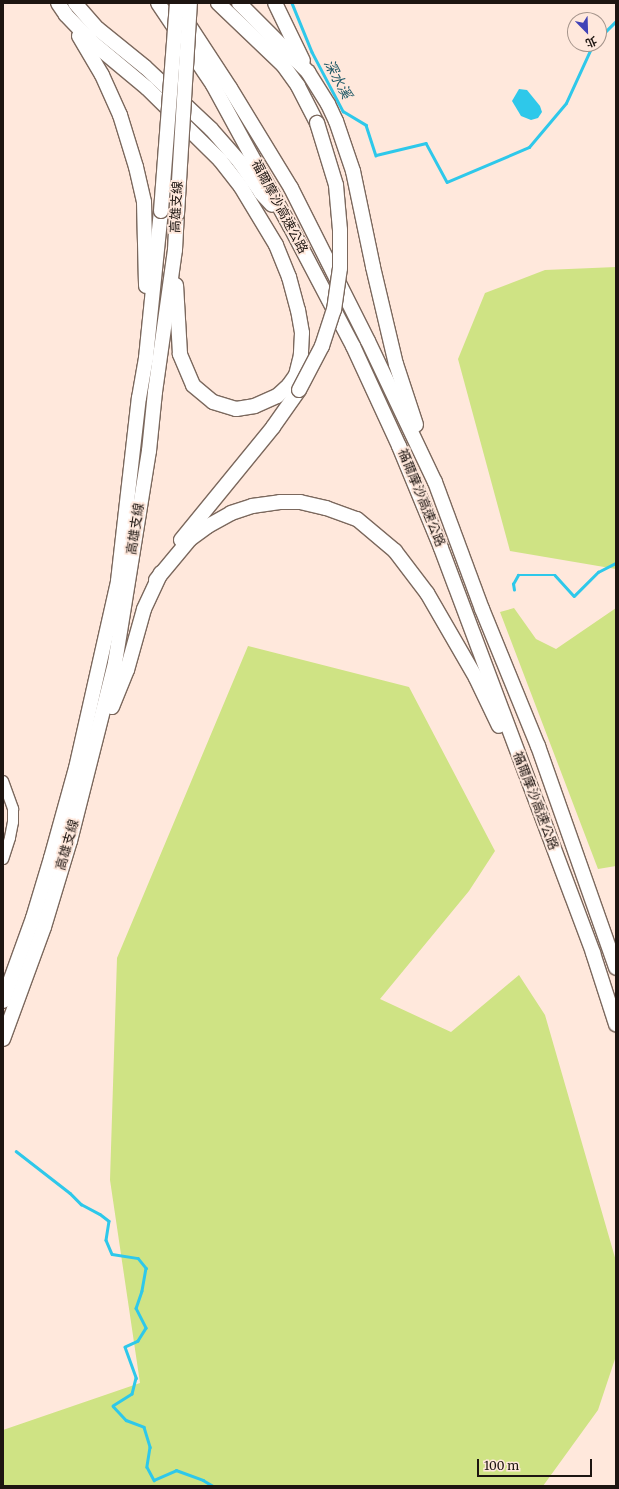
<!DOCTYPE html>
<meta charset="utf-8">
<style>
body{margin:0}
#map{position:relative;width:619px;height:1489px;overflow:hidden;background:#ffe8dc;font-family:Merriweather,"Noto Sans TC",serif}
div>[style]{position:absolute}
.green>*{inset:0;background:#cfe384}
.water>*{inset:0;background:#2ec8ea}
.stream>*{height:2.5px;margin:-1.25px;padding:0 1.25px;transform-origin:1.25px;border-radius:1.25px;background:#2ec8ea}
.roads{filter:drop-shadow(1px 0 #7b685d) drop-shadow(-1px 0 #7b685d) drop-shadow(0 1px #7b685d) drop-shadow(0 -1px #7b685d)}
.minor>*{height:10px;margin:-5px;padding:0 5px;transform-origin:5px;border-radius:5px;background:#fff}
.highway>*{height:14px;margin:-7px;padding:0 7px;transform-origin:7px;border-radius:7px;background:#fff}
.bridges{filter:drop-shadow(1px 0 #7b685d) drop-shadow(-1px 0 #7b685d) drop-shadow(0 1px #7b685d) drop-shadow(0 -1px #7b685d)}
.highway-bridge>*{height:14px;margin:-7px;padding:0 7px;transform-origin:7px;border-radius:7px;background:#fff}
span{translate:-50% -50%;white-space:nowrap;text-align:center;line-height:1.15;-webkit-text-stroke:3.5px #ffe8dc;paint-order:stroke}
.street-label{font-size:13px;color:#1d1511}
.water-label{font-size:14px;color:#1c5765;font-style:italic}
.frame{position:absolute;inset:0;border:4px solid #1d1511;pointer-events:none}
.north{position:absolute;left:567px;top:12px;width:40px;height:40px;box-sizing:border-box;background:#ffe8dc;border:1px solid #a5948b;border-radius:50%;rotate:157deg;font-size:11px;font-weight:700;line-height:16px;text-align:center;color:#1d1511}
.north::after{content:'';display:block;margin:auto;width:14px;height:18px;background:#4043b7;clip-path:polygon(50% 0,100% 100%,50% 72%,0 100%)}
.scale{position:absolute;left:477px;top:1459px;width:115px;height:18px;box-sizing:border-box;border:2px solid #1d1511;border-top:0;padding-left:5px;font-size:12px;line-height:14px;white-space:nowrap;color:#1d1511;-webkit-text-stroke:3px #ffe8dc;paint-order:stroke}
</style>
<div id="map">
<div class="green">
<div style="clip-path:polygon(616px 267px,616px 569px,510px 551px,458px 359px,485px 293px,545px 270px)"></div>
<div style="clip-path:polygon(514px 608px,536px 639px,556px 649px,616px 608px,616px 866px,598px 869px,500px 612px)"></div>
<div style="clip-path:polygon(248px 646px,409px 687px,495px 851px,469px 891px,380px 999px,451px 1032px,519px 975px,545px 1015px,616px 1261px,616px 1356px,598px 1410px,543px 1486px,3px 1486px,3px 1430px,140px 1383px,110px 1180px,117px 958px)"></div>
</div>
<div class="water">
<div style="clip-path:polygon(519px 89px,527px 90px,540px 106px,542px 112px,538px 118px,531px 120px,521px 116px,512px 101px)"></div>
</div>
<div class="stream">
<div style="left:292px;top:3px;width:53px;rotate:67.8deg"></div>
<div style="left:312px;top:52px;width:67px;rotate:62.3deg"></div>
<div style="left:343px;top:111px;width:27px;rotate:31deg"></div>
<div style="left:366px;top:125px;width:32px;rotate:72deg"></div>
<div style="left:376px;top:155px;width:51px;rotate:-13.5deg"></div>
<div style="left:426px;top:143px;width:44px;rotate:61.7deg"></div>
<div style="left:447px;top:182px;width:89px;rotate:-23.1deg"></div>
<div style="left:529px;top:147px;width:57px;rotate:-49.9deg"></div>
<div style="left:566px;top:103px;width:65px;rotate:-65.4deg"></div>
<div style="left:599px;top:38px;width:24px;rotate:-45deg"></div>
<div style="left:514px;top:590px;width:6px;rotate:-99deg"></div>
<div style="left:513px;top:584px;width:10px;rotate:-61deg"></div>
<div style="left:518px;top:575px;width:37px"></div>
<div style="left:555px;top:575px;width:28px;rotate:48deg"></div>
<div style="left:574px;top:596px;width:34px;rotate:-45deg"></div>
<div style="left:598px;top:572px;width:20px;rotate:-27deg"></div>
<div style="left:16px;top:1151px;width:68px;rotate:37.9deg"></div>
<div style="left:70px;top:1193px;width:16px;rotate:45deg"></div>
<div style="left:81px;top:1204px;width:21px;rotate:28deg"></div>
<div style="left:100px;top:1214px;width:11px;rotate:38deg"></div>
<div style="left:109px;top:1221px;width:19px;rotate:99deg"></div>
<div style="left:106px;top:1240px;width:15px;rotate:67deg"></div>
<div style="left:112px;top:1254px;width:26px;rotate:9deg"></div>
<div style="left:138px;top:1258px;width:13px;rotate:51deg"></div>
<div style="left:146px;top:1268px;width:23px;rotate:100deg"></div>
<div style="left:142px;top:1291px;width:18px;rotate:109deg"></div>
<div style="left:136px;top:1308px;width:22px;rotate:63deg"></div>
<div style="left:146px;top:1328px;width:15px;rotate:122deg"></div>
<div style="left:138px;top:1341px;width:14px;rotate:155deg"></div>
<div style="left:125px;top:1347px;width:33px;rotate:70deg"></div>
<div style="left:136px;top:1378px;width:16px;rotate:104deg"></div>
<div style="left:132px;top:1394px;width:22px;rotate:148deg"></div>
<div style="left:113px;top:1406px;width:19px;rotate:47deg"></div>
<div style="left:126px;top:1420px;width:19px;rotate:21deg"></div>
<div style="left:144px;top:1427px;width:21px;rotate:73deg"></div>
<div style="left:150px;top:1447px;width:20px;rotate:99deg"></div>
<div style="left:147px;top:1467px;width:15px;rotate:62deg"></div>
<div style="left:154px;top:1480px;width:24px;rotate:-24deg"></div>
<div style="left:176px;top:1470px;width:29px;rotate:20deg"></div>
<div style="left:203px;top:1480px;width:12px;rotate:31deg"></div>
</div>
<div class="roads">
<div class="minor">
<div style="left:3px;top:781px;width:30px;rotate:70deg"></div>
<div style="left:13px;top:809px;width:13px;rotate:90deg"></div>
<div style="left:13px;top:822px;width:16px;rotate:101deg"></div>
<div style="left:10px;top:838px;width:22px;rotate:108deg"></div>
</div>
<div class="highway">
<div style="left:58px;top:3px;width:14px;rotate:56deg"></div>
<div style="left:66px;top:15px;width:39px;rotate:46deg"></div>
<div style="left:93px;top:43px;width:70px;rotate:39.8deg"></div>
<div style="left:147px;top:88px;width:103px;rotate:44.6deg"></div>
<div style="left:220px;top:160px;width:34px;rotate:52deg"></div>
<div style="left:241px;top:187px;width:68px;rotate:58.9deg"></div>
<div style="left:276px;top:245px;width:35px;rotate:68deg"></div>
<div style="left:289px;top:277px;width:34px;rotate:75deg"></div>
<div style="left:298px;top:310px;width:23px;rotate:80deg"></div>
<div style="left:302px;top:333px;width:22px;rotate:93deg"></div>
<div style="left:301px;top:355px;width:21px;rotate:104deg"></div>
<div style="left:296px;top:375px;width:12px;rotate:125deg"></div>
<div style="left:289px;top:385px;width:16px;rotate:137deg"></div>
<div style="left:277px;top:396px;width:24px;rotate:156deg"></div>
<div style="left:255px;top:406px;width:19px;rotate:171deg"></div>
<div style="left:236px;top:409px;width:24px;rotate:-163deg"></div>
<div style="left:213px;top:402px;width:26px;rotate:-140deg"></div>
<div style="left:193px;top:385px;width:34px;rotate:-113deg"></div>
<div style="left:180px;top:354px;width:69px;rotate:-93.3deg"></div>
<div style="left:75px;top:3px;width:35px;rotate:49deg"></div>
<div style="left:98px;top:29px;width:60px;rotate:39deg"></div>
<div style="left:145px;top:67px;width:91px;rotate:43.2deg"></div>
<div style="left:211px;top:129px;width:43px;rotate:48.8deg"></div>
<div style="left:239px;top:161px;width:39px;rotate:55deg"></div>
<div style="left:261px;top:193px;width:16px;rotate:47deg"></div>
<div style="left:158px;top:3px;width:99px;rotate:56.1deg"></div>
<div style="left:213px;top:85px;width:161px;rotate:61.4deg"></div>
<div style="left:290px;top:226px;width:136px;rotate:62.3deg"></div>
<div style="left:353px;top:346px;width:110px;rotate:65.3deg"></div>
<div style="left:399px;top:446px;width:110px;rotate:67.6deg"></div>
<div style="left:441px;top:548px;width:433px;rotate:69.4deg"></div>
<div style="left:593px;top:953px;width:75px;rotate:72.1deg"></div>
<div style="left:218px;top:3px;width:90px;rotate:43.6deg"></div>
<div style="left:283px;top:65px;width:26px;rotate:54deg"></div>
<div style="left:298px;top:86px;width:42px;rotate:62.8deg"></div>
<div style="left:239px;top:3px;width:98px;rotate:45deg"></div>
<div style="left:308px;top:72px;width:38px;rotate:58deg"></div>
<div style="left:328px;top:104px;width:19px;rotate:65deg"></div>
<div style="left:336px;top:121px;width:53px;rotate:71.2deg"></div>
<div style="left:353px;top:171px;width:98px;rotate:78.2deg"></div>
<div style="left:373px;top:267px;width:100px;rotate:76.7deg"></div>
<div style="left:396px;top:364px;width:64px;rotate:71.8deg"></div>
<div style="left:275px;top:3px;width:64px;rotate:64.2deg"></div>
<div style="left:185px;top:19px;width:82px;rotate:56.9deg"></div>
<div style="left:230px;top:88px;width:117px;rotate:58.6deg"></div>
<div style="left:291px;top:188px;width:171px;rotate:63.3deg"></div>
<div style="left:368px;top:341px;width:156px;rotate:64.6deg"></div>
<div style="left:435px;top:482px;width:135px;rotate:69.7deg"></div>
<div style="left:482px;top:609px;width:148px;rotate:67.8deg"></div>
<div style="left:538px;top:746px;width:235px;rotate:70.6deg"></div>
<div style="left:79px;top:36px;width:45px;rotate:59.5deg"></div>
<div style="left:102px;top:75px;width:44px;rotate:65.8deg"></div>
<div style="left:120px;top:115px;width:54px;rotate:72.9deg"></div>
<div style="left:136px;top:167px;width:36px;rotate:77deg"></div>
<div style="left:144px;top:202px;width:84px;rotate:88.6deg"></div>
<div style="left:181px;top:540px;width:146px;rotate:-50.8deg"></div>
<div style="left:273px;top:427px;width:45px;rotate:-54.9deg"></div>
<div style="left:156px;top:580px;width:53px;rotate:-50.3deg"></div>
<div style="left:190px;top:539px;width:22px;rotate:-36deg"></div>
<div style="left:208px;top:526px;width:26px;rotate:-29deg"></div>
<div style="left:231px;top:513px;width:22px;rotate:-18deg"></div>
<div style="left:252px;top:506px;width:28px;rotate:-8deg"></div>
<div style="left:280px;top:502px;width:20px"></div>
<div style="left:300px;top:502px;width:27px;rotate:13deg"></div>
<div style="left:326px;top:508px;width:33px;rotate:20deg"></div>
<div style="left:357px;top:519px;width:50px;rotate:40.1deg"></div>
<div style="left:395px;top:551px;width:53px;rotate:52.7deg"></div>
<div style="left:427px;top:593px;width:98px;rotate:60deg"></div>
<div style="left:476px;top:678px;width:53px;rotate:64.4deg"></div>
<div style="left:112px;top:707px;width:40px;rotate:-68deg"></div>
<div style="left:127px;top:670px;width:63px;rotate:-74.4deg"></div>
<div style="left:144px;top:609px;width:40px;rotate:-65deg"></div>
<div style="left:3px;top:1001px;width:88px;rotate:-70.1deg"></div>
<div style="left:33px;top:918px;width:63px;rotate:-73.3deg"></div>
<div style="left:51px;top:858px;width:93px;rotate:-74.5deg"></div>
<div style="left:76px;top:768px;width:192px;rotate:-77.3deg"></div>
<div style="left:118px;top:581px;width:184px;rotate:-83.5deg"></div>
<div style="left:139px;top:398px;width:41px;rotate:-80.1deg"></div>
<div style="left:146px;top:358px;width:148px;rotate:-84.2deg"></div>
<div style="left:3px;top:1039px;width:119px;rotate:-69.9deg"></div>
<div style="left:44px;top:927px;width:90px;rotate:-73.2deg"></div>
<div style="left:70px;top:841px;width:184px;rotate:-75.8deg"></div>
<div style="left:115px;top:663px;width:215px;rotate:-80.9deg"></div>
<div style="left:149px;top:451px;width:59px;rotate:-84.2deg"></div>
<div style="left:155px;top:392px;width:143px;rotate:-82deg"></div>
<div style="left:175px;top:250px;width:36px;rotate:-87deg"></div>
</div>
</div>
<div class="bridges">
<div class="highway-bridge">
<div style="left:161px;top:211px;width:209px;rotate:-85.6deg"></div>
<div style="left:177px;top:214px;width:211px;rotate:-86.5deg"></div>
<div style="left:299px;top:390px;width:50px;rotate:-62.4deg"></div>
<div style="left:322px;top:346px;width:38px;rotate:-72deg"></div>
<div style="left:334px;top:310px;width:42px;rotate:-81.9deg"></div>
<div style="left:340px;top:268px;width:38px;rotate:-90deg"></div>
<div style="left:340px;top:230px;width:45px;rotate:-95.1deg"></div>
<div style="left:336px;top:185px;width:65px;rotate:-107deg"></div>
</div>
</div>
<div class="street-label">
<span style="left:177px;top:207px;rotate:-87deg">高雄支線</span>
<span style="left:279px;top:207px;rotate:62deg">福爾摩沙高速公路</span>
<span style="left:421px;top:498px;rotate:68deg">福爾摩沙高速公路</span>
<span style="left:136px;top:529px;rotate:-81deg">高雄支線</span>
<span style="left:535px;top:801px;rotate:69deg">福爾摩沙高速公路</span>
<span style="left:68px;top:845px;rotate:-74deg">高雄支線</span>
</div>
<div class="water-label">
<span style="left:338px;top:79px;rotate:62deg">深水溪</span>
</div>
<div class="frame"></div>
<div class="north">北</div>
<div class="scale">100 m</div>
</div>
